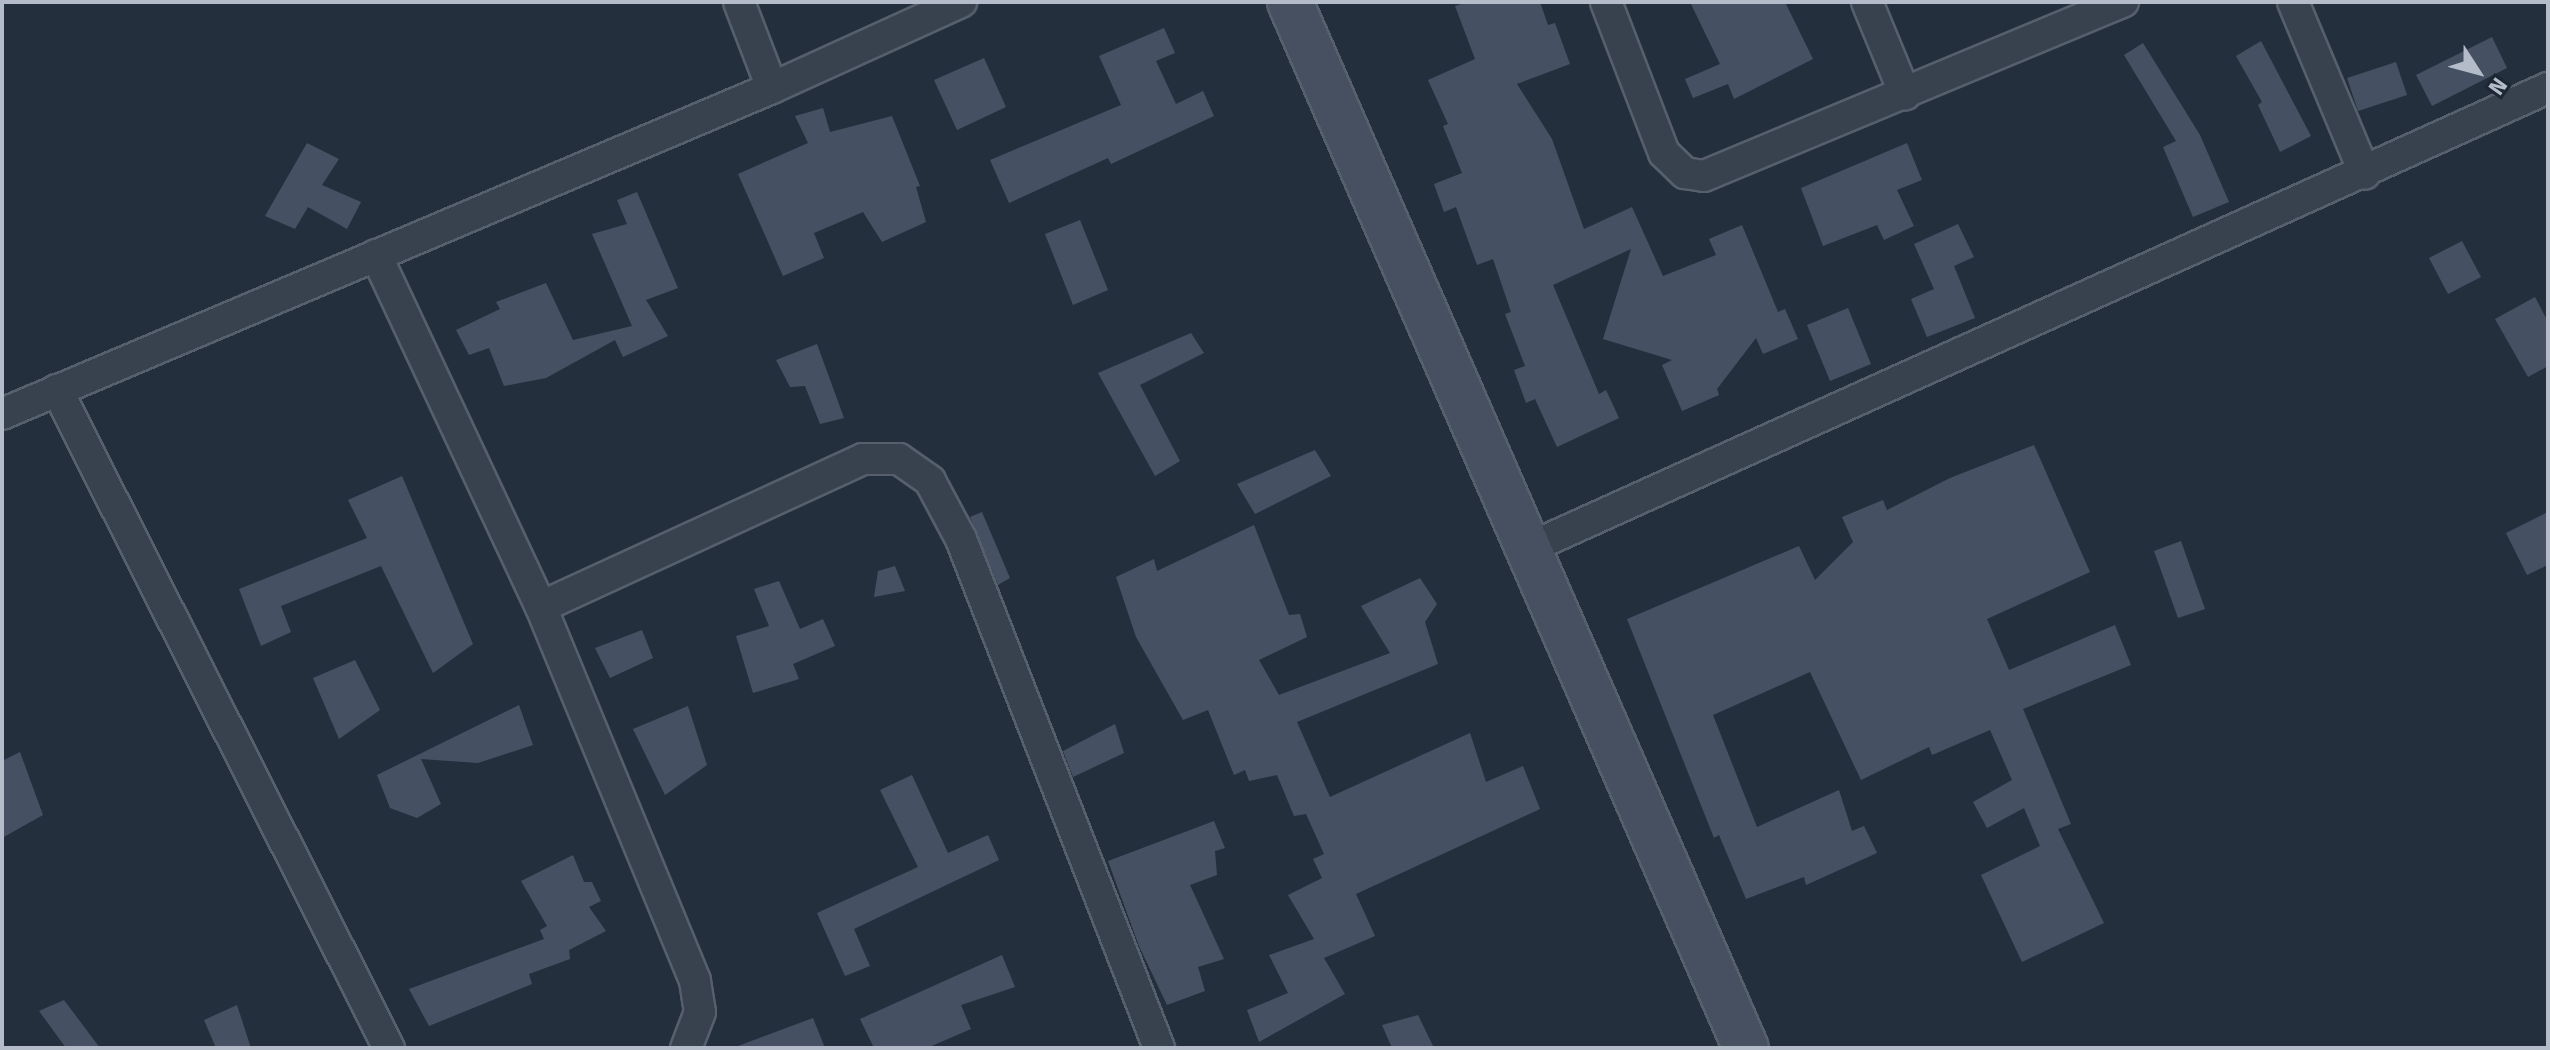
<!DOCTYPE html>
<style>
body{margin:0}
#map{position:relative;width:2550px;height:1050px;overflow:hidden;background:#242f3e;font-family:"Fira Sans",sans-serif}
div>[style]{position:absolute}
.building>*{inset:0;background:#455162}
.roads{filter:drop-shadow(2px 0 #565f6c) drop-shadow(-2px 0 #565f6c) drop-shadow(0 2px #565f6c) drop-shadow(0 -2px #565f6c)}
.street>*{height:30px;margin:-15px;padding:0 15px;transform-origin:15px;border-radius:15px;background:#38414e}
.secondary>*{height:44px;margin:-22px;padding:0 22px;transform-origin:22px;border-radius:22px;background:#465061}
span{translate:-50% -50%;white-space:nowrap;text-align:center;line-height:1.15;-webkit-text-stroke:6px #1d2633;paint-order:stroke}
.frame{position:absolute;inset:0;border:4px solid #b4bcc9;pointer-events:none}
.north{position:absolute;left:2438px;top:32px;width:80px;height:80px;-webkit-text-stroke:6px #1d2633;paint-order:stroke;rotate:126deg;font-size:22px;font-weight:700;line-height:32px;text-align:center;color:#b4bcc9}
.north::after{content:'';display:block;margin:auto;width:28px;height:36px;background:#b4bcc9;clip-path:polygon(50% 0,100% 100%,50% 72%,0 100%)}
</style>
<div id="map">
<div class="building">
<div style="clip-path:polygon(1467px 2px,1540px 2px,1548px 25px,1555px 23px,1570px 64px,1517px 84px,1552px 139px,1584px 229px,1632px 207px,1663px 276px,1716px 255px,1709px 239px,1742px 225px,1778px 312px,1785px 309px,1798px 339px,1763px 354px,1756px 338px,1717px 389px,1719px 395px,1682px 411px,1662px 365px,1672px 360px,1603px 339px,1631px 249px,1553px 285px,1599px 394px,1606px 390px,1619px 418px,1557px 447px,1535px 399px,1526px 403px,1514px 370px,1525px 366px,1505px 314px,1511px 312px,1493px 259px,1477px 265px,1456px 207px,1444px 212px,1434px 184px,1462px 173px,1443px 126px,1448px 124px,1428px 80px,1475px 59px,1455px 6px)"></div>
<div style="clip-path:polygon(1690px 2px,1785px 2px,1813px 59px,1734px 99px,1728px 84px,1693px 98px,1685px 79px,1720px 64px)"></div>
<div style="clip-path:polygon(1164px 28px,1175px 53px,1156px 61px,1176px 104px,1203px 91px,1214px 116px,1111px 164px,1108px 158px,1009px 203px,990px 160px,1121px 105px,1099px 56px)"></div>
<div style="clip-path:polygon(2492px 37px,2507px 68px,2432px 106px,2416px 75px)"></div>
<div style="clip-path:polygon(2261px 41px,2311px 136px,2280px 152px,2258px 105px,2262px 102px,2236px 56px)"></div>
<div style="clip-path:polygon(2143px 43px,2200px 135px,2229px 202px,2193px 217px,2163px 147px,2176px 141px,2124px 55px)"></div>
<div style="clip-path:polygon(984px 58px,1006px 107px,957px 130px,934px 80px)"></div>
<div style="clip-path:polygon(2396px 62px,2407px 95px,2358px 111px,2347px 78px)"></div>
<div style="clip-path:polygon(823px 108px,830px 132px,892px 116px,920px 186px,916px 187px,926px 222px,882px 242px,863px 212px,814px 233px,824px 258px,783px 276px,738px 174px,808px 143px,795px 116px)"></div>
<div style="clip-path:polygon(307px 143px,339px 159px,322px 185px,361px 202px,347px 229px,308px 207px,295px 229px,265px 216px)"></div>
<div style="clip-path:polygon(1907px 143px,1922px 180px,1897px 190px,1914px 226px,1884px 240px,1877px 225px,1823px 246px,1801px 188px)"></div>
<div style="clip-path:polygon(637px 192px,678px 288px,646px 300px,668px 336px,623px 357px,615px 340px,546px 378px,504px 386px,489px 348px,469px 355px,456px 330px,500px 309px,496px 302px,546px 283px,573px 340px,632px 326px,592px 234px,627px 224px,617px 200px)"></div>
<div style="clip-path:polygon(1080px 220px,1108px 290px,1073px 305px,1045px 234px)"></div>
<div style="clip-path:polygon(1958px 224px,1974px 257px,1954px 266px,1975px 318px,1927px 337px,1911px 299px,1934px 289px,1914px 244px)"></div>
<div style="clip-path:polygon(2462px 241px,2481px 277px,2448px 294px,2429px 258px)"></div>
<div style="clip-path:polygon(2535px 297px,2548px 322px,2548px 366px,2528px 377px,2495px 319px)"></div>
<div style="clip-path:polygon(1848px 308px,1871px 364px,1830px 381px,1807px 325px)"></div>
<div style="clip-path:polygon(1191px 333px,1204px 353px,1140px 385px,1180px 461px,1155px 476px,1098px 373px)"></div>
<div style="clip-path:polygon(817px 344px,844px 418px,820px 424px,805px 386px,790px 387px,776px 360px)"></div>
<div style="clip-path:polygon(2034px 445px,2090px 572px,1987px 619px,2009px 670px,2115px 625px,2131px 665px,2023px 709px,2071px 824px,2058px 829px,2104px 923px,2022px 962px,1981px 875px,2040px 846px,2024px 808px,1987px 828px,1973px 802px,2012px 780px,1990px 730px,1932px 755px,1929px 747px,1861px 780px,1810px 672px,1713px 715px,1757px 827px,1839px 790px,1852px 831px,1864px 826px,1877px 853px,1806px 885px,1804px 877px,1746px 899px,1719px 835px,1714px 838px,1627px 619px,1799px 546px,1815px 580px,1853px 542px,1842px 517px,1883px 500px,1887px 510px,1950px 478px)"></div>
<div style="clip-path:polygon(1315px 450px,1331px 476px,1255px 514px,1237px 484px)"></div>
<div style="clip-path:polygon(402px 476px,473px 644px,433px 673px,381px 566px,281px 606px,291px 632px,261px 646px,239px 589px,367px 538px,348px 500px)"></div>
<div style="clip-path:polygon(982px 512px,1010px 578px,998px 585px,970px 517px)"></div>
<div style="clip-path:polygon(2548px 512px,2548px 565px,2527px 575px,2506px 533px)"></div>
<div style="clip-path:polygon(1254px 525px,1289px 615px,1300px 614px,1307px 637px,1259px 660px,1279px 695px,1390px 653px,1361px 606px,1420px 578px,1437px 604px,1425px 622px,1438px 664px,1297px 722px,1330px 797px,1470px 733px,1486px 782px,1523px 766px,1540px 809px,1356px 894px,1375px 936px,1324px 958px,1345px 994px,1259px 1042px,1247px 1010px,1288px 993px,1269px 955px,1314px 939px,1288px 895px,1322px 878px,1313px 859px,1324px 854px,1306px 814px,1294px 816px,1277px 775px,1249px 781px,1245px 770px,1234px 775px,1208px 710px,1183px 720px,1136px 637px,1116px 577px,1154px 559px,1157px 571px)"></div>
<div style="clip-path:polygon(2181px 541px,2205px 609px,2178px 618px,2154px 551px)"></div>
<div style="clip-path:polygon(895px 566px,905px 591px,874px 597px,878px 571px)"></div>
<div style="clip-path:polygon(779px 581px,800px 629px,823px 619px,835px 646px,793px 664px,799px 679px,753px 693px,736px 636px,769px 626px,754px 589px)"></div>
<div style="clip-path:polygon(642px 630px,653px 658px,610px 678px,595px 648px)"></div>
<div style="clip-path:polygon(355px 660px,380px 710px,339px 739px,313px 678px)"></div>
<div style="clip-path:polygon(519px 705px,533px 745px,478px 763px,421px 759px,441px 804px,417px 818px,390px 808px,377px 775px)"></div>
<div style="clip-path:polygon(688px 706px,707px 765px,665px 795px,633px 729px)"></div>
<div style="clip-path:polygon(1115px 724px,1124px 753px,1073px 777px,1063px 751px)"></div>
<div style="clip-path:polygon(20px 752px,43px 815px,2px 838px,2px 761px)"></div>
<div style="clip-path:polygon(912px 775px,948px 853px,988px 835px,999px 860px,854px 929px,870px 966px,845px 976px,817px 913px,918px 867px,880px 790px)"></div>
<div style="clip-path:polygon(1214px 821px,1225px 848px,1215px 851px,1217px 875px,1190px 885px,1224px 959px,1198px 967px,1205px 991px,1167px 1005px,1139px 946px,1108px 861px)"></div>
<div style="clip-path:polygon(573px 855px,584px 882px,592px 882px,601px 901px,589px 907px,606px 931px,569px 950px,570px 959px,529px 974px,532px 984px,429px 1026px,409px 989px,544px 939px,540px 930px,547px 926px,521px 881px)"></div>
<div style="clip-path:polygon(1002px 955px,1015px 987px,961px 1005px,971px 1029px,927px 1048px,874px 1048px,860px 1019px)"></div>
<div style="clip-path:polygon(64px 1000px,100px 1048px,66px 1048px,39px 1011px)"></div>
<div style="clip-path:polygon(237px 1005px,251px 1048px,216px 1048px,204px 1020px)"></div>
<div style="clip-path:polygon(1418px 1015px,1434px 1048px,1392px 1048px,1382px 1025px)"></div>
<div style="clip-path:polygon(813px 1018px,825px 1048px,739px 1048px,738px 1046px)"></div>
</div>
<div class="roads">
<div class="street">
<div style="left:739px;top:2px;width:92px;rotate:69deg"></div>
<div style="left:1606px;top:2px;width:162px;rotate:69deg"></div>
<div style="left:1664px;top:153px;width:29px;rotate:44deg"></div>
<div style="left:1685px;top:173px;width:19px;rotate:9deg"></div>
<div style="left:1704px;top:176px;width:454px;rotate:-22.6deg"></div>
<div style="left:1867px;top:2px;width:100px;rotate:67.6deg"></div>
<div style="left:2293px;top:2px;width:186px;rotate:67.3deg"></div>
<div style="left:376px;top:255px;width:389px;rotate:64.9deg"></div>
<div style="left:541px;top:607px;width:404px;rotate:67.6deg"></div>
<div style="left:695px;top:981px;width:31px;rotate:81deg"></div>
<div style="left:700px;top:1012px;width:39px;rotate:111deg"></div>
<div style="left:57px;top:390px;width:737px;rotate:63.23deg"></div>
<div style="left:2px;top:414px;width:836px;rotate:-22.95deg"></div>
<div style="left:772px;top:88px;width:208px;rotate:-24.5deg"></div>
<div style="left:1529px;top:548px;width:1118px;rotate:-24.3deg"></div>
<div style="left:541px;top:607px;width:354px;rotate:-24.7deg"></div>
<div style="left:863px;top:459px;width:36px"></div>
<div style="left:899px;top:459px;width:38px;rotate:35deg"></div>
<div style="left:930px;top:481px;width:66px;rotate:61.9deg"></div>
<div style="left:961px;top:539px;width:546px;rotate:68.74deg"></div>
</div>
<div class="secondary">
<div style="left:1290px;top:2px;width:1141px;rotate:66.45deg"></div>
</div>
</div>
<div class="frame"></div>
<div class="north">N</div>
</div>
